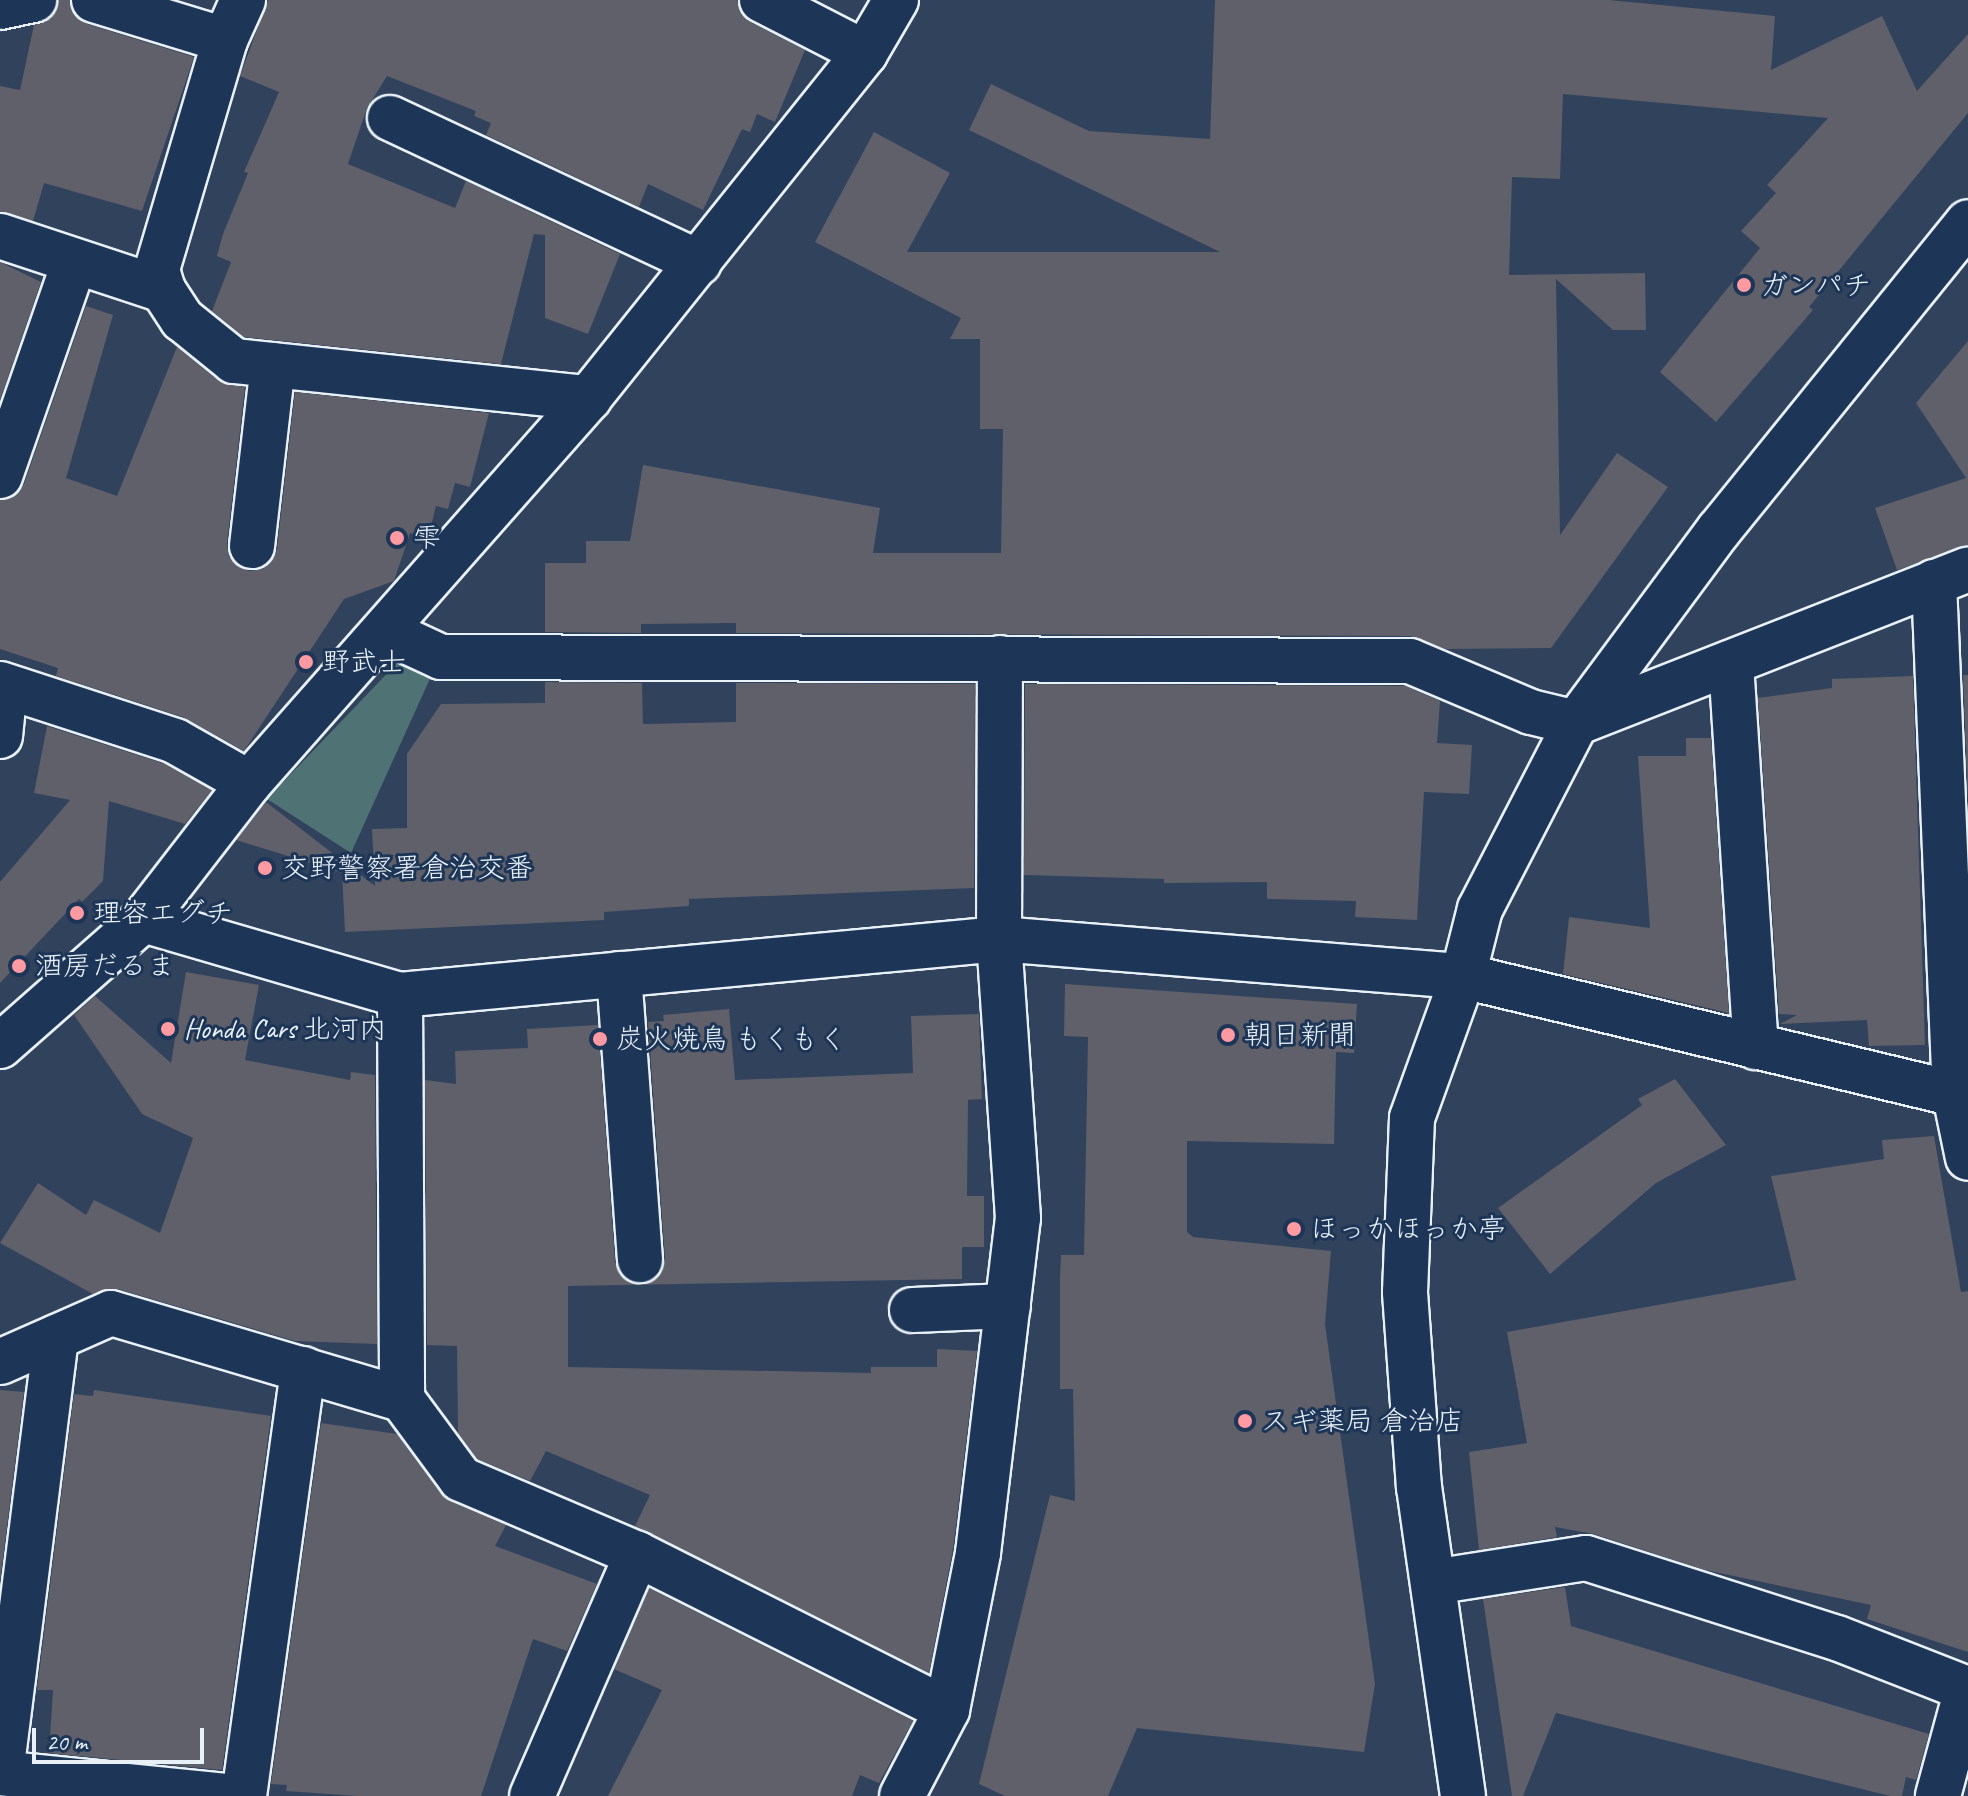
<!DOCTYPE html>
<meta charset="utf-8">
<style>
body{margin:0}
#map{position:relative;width:1968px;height:1796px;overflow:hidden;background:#31425c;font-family:Caveat,"Klee One",sans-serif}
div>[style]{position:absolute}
.green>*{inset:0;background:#4f7375}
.building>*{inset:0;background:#5f6069}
.roads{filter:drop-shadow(2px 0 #e8f1f8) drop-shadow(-2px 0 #e8f1f8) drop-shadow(0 2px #e8f1f8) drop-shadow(0 -2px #e8f1f8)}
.minor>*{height:44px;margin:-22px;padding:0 22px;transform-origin:22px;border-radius:22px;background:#1d3557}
.dots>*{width:22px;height:22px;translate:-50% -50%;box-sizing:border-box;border:4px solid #1d3557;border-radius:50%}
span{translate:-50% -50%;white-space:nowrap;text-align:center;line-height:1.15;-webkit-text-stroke:6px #1d3557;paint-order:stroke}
.poi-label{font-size:28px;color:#e8f1f8}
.left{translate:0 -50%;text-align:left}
.scale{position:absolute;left:32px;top:1728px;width:172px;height:36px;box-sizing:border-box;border:4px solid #e8f1f8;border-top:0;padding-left:10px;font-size:24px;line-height:28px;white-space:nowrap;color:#e8f1f8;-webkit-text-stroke:6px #1d3557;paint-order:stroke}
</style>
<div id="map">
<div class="green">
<div style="clip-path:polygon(399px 661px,433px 672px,351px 853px,267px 799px)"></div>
</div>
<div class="building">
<div style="clip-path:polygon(58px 0,70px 0,75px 16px,87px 24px,194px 57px,142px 211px,44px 183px,33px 221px,0 212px,0 86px,20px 90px,34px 25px,51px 18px)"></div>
<div style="clip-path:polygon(268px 0,737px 0,750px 22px,805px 50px,775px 122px,757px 114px,750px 132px,742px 129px,703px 210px,648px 184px,639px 207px,486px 135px,491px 123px,474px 116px,476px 111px,387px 76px,367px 108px,348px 164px,455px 208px,466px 181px,620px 254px,588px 334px,545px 318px,545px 235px,534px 234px,501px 364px,244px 337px,212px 311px,231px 262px,217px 256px,223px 234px,248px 173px,244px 172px,279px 92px,240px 76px)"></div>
<div style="clip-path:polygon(1215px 0,1609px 0,1775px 16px,1771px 70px,1882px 16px,1917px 91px,1968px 34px,1968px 113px,1809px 307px,1813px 310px,1716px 422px,1660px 372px,1760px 248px,1741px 231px,1776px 193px,1767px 185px,1828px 118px,1563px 94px,1560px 179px,1512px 177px,1509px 275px,1645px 273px,1646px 330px,1613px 330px,1556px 279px,1560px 535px,1617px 453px,1668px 487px,1551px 648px,1446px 649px,1410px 636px,736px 633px,736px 623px,641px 624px,641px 633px,545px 632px,545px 563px,586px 563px,586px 541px,630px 541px,643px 465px,880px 508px,873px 553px,1001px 553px,1003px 429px,980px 429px,980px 339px,950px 339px,961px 318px,815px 242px,874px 132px,950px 173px,907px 252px,1220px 252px,969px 130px,991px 84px,1089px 131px,1210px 139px)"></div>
<div style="clip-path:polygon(0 262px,41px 282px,0 400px)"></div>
<div style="clip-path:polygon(86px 306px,113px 315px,66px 478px,117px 496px,177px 347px,219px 381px,245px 387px,227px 543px,229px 557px,248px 571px,263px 569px,277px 549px,295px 392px,489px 413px,470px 487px,455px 483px,448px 509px,436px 506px,428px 538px,410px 533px,394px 581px,344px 599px,244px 751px,183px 717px,56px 676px,58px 668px,0 649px,0 500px,16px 495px,24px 484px)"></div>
<div style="clip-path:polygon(1968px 341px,1968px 545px,1897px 570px,1875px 508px,1966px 478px,1916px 403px)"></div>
<div style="clip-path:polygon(1963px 675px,1968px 675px,1968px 801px)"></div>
<div style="clip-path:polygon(1913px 676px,1925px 1045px,1869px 1046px,1867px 1020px,1780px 1024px,1797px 1015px,1779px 1014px,1758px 698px,1832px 688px,1832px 679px)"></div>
<div style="clip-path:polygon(545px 682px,642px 683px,643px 724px,736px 722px,736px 683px,975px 684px,974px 888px,689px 899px,689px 906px,604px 912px,604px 920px,345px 932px,342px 873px,236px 840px,266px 802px,375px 886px,372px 829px,407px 828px,407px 754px,441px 704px,545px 703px)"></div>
<div style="clip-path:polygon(1025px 684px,1405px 686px,1440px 701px,1437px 743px,1472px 745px,1469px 794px,1424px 792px,1417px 920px,1355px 917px,1356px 901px,1267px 899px,1267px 882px,1164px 883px,1164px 879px,1024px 875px)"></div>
<div style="clip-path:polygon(47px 726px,165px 764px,212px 790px,185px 824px,109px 801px,103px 881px,82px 902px,79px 899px,0 983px,0 882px,70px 800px,34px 793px)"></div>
<div style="clip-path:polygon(1686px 738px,1711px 738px,1729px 1013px,1563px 974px,1569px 917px,1650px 928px,1638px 756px,1686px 756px)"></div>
<div style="clip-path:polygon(186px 972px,259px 985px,245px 1060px,350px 1080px,351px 1072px,375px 1075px,377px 1344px,295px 1341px,118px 1289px,93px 1294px,0 1243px,38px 1183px,86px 1215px,94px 1200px,160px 1233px,193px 1138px,142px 1114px,74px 1015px,95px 996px,171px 1063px)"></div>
<div style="clip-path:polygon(1065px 984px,1357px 1004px,1354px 1053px,1336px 1052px,1334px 1144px,1187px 1141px,1187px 1232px,1193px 1237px,1331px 1251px,1325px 1324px,1375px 1684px,1364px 1752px,1137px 1728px,1108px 1796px,1005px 1796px,979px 1784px,1050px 1495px,1075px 1501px,1073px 1389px,1060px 1389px,1060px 1278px,1061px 1255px,1084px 1255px,1088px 1037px,1064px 1036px)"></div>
<div style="clip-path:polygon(729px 1009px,735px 1080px,913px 1073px,911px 1016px,979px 1014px,982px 1099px,968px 1100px,967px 1196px,984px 1196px,984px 1247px,962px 1247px,962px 1279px,568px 1286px,568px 1367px,871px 1373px,871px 1367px,937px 1367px,937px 1349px,977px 1351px,953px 1549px,929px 1673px,635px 1526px,650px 1495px,546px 1451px,530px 1481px,477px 1459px,458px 1433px,457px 1346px,427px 1345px,425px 1080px,456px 1084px,455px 1051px,528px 1048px,527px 1029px,598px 1025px,615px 1262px,628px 1282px,643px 1285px,662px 1272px,665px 1258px,648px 1022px,664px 1021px,663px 1015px)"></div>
<div style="clip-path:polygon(1675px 1079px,1726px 1145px,1656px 1183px,1550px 1274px,1498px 1208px,1642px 1105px,1638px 1099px)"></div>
<div style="clip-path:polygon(1934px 1136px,1961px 1292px,1968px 1291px,1968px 1652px,1867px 1619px,1871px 1605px,1705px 1570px,1594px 1534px,1555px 1527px,1557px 1537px,1479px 1550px,1469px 1452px,1527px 1443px,1507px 1332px,1796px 1280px,1771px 1176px,1884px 1159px,1882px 1140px)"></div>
<div style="clip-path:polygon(0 1390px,24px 1392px,0 1581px)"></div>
<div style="clip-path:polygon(94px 1390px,271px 1416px,222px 1770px,49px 1753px,53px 1690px,37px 1690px,74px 1394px,93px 1396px)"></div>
<div style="clip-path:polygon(321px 1423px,397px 1434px,441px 1494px,506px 1525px,495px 1546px,597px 1584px,567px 1651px,533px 1639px,481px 1796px,357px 1796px,286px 1791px,287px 1785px,271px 1784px)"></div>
<div style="clip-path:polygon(1565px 1587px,1571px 1626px,1929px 1734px,1916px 1780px,1906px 1777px,1902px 1796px,1890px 1796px,1556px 1713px,1523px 1796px,1512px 1796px,1483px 1599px)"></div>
<div style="clip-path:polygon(649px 1588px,913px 1721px,879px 1783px,860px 1775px,852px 1796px,608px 1796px,662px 1690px,614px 1669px)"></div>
</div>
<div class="roads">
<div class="minor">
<div style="left:94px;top:0;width:137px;rotate:17deg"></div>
<div style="left:225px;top:40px;width:240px;rotate:106.5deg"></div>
<div style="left:157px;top:270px;width:21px;rotate:73deg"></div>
<div style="left:163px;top:290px;width:35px;rotate:57deg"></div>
<div style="left:182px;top:319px;width:67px;rotate:38.9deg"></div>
<div style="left:234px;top:361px;width:357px;rotate:6deg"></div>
<div style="left:762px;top:0;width:116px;rotate:27.2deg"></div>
<div style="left:896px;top:0;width:61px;rotate:120.3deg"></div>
<div style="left:865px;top:53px;width:442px;rotate:128.7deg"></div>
<div style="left:589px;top:398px;width:514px;rotate:131.45deg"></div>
<div style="left:249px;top:783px;width:173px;rotate:127.7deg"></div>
<div style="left:143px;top:920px;width:268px;rotate:16.3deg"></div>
<div style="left:400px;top:995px;width:602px;rotate:-5.34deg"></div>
<div style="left:999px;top:939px;width:465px;rotate:4.6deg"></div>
<div style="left:1463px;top:976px;width:519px;rotate:13.47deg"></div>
<div style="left:0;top:7px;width:35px;rotate:-12deg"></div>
<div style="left:225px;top:40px;width:44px;rotate:-65.8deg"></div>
<div style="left:390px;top:118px;width:341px;rotate:25.1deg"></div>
<div style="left:0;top:236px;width:172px;rotate:18.3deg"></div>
<div style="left:0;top:476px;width:225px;rotate:-70.8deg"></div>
<div style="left:252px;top:546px;width:182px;rotate:-83.4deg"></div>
<div style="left:1934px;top:582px;width:513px;rotate:87.66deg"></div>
<div style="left:1955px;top:1095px;width:64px;rotate:78.3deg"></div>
<div style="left:385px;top:631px;width:62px;rotate:24.9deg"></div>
<div style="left:441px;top:657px;width:969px;rotate:0.24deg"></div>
<div style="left:1410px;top:661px;width:131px;rotate:22.9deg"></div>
<div style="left:1531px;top:712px;width:46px;rotate:13.7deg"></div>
<div style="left:1576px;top:723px;width:421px;rotate:-21.4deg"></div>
<div style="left:1731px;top:663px;width:385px;rotate:86.3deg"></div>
<div style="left:0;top:684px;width:184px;rotate:18deg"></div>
<div style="left:175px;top:741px;width:85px;rotate:29.6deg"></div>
<div style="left:0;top:736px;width:49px;rotate:-84.2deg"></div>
<div style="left:619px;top:974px;width:287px;rotate:85.8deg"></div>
<div style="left:400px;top:995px;width:404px;rotate:89.7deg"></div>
<div style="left:0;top:1046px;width:191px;rotate:-41.4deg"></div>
<div style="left:912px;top:1310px;width:96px;rotate:-2.4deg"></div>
<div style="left:0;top:1362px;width:121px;rotate:-23.8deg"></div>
<div style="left:111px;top:1313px;width:303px;rotate:16.5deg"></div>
<div style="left:402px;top:1399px;width:99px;rotate:53.6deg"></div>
<div style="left:461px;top:1479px;width:191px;rotate:23.1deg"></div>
<div style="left:637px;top:1554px;width:347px;rotate:26.7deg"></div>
<div style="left:947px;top:1710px;width:160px;rotate:-78.8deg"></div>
<div style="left:978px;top:1553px;width:337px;rotate:-83.2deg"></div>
<div style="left:1018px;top:1218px;width:280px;rotate:-93.9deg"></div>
<div style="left:999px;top:939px;width:281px;rotate:-89.8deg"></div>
<div style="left:1433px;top:1582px;width:155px;rotate:-8.9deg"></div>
<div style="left:1586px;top:1558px;width:263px;rotate:17.7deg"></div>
<div style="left:1837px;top:1638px;width:140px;rotate:21.4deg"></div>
<div style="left:1967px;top:1689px;width:111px;rotate:105.2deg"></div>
<div style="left:0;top:1773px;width:227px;rotate:5.8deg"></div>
<div style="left:1px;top:1773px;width:439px;rotate:-82.8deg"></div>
<div style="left:244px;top:1796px;width:431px;rotate:-82.1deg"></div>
<div style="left:532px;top:1796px;width:264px;rotate:-66.5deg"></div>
<div style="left:902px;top:1796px;width:97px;rotate:-62.4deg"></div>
<div style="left:1463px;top:1796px;width:311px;rotate:-98.1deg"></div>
<div style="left:1419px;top:1488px;width:196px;rotate:-94.1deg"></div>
<div style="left:1405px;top:1292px;width:174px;rotate:-87.7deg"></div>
<div style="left:1412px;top:1118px;width:151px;rotate:-70.2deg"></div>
<div style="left:1463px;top:976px;width:69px;rotate:-75.8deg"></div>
<div style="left:1480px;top:909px;width:209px;rotate:-62.7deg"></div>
<div style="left:1576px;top:723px;width:240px;rotate:-53.5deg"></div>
<div style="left:1719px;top:530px;width:396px;rotate:-51deg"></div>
</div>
</div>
<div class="dots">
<div style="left:1744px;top:285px;background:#ff9aa2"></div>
<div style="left:397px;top:538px;background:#ff9aa2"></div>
<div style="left:306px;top:662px;background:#ff9aa2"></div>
<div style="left:265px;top:868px;background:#ff9aa2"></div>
<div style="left:77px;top:913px;background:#ff9aa2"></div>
<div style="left:19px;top:966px;background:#ff9aa2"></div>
<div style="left:168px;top:1029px;background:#ff9aa2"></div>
<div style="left:1228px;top:1035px;background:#ff9aa2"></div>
<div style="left:600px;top:1039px;background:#ff9aa2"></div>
<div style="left:1294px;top:1229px;background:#ff9aa2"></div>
<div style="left:1245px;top:1421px;background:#ff9aa2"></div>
</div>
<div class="poi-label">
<span class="left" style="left:1760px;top:285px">ガンパチ</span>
<span class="left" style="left:413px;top:538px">雫</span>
<span class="left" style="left:322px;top:662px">野武士</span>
<span class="left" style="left:281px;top:868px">交野警察署倉治交番</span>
<span class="left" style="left:93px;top:913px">理容エグチ</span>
<span class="left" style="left:35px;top:966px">酒房だるま</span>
<span class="left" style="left:184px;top:1029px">Honda Cars 北河内</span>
<span class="left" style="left:1244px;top:1035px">朝日新聞</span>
<span class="left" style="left:616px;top:1039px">炭火焼鳥 もくもく</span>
<span class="left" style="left:1310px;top:1229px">ほっかほっか亭</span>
<span class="left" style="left:1261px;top:1421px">スギ薬局 倉治店</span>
</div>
<div class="scale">20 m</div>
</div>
